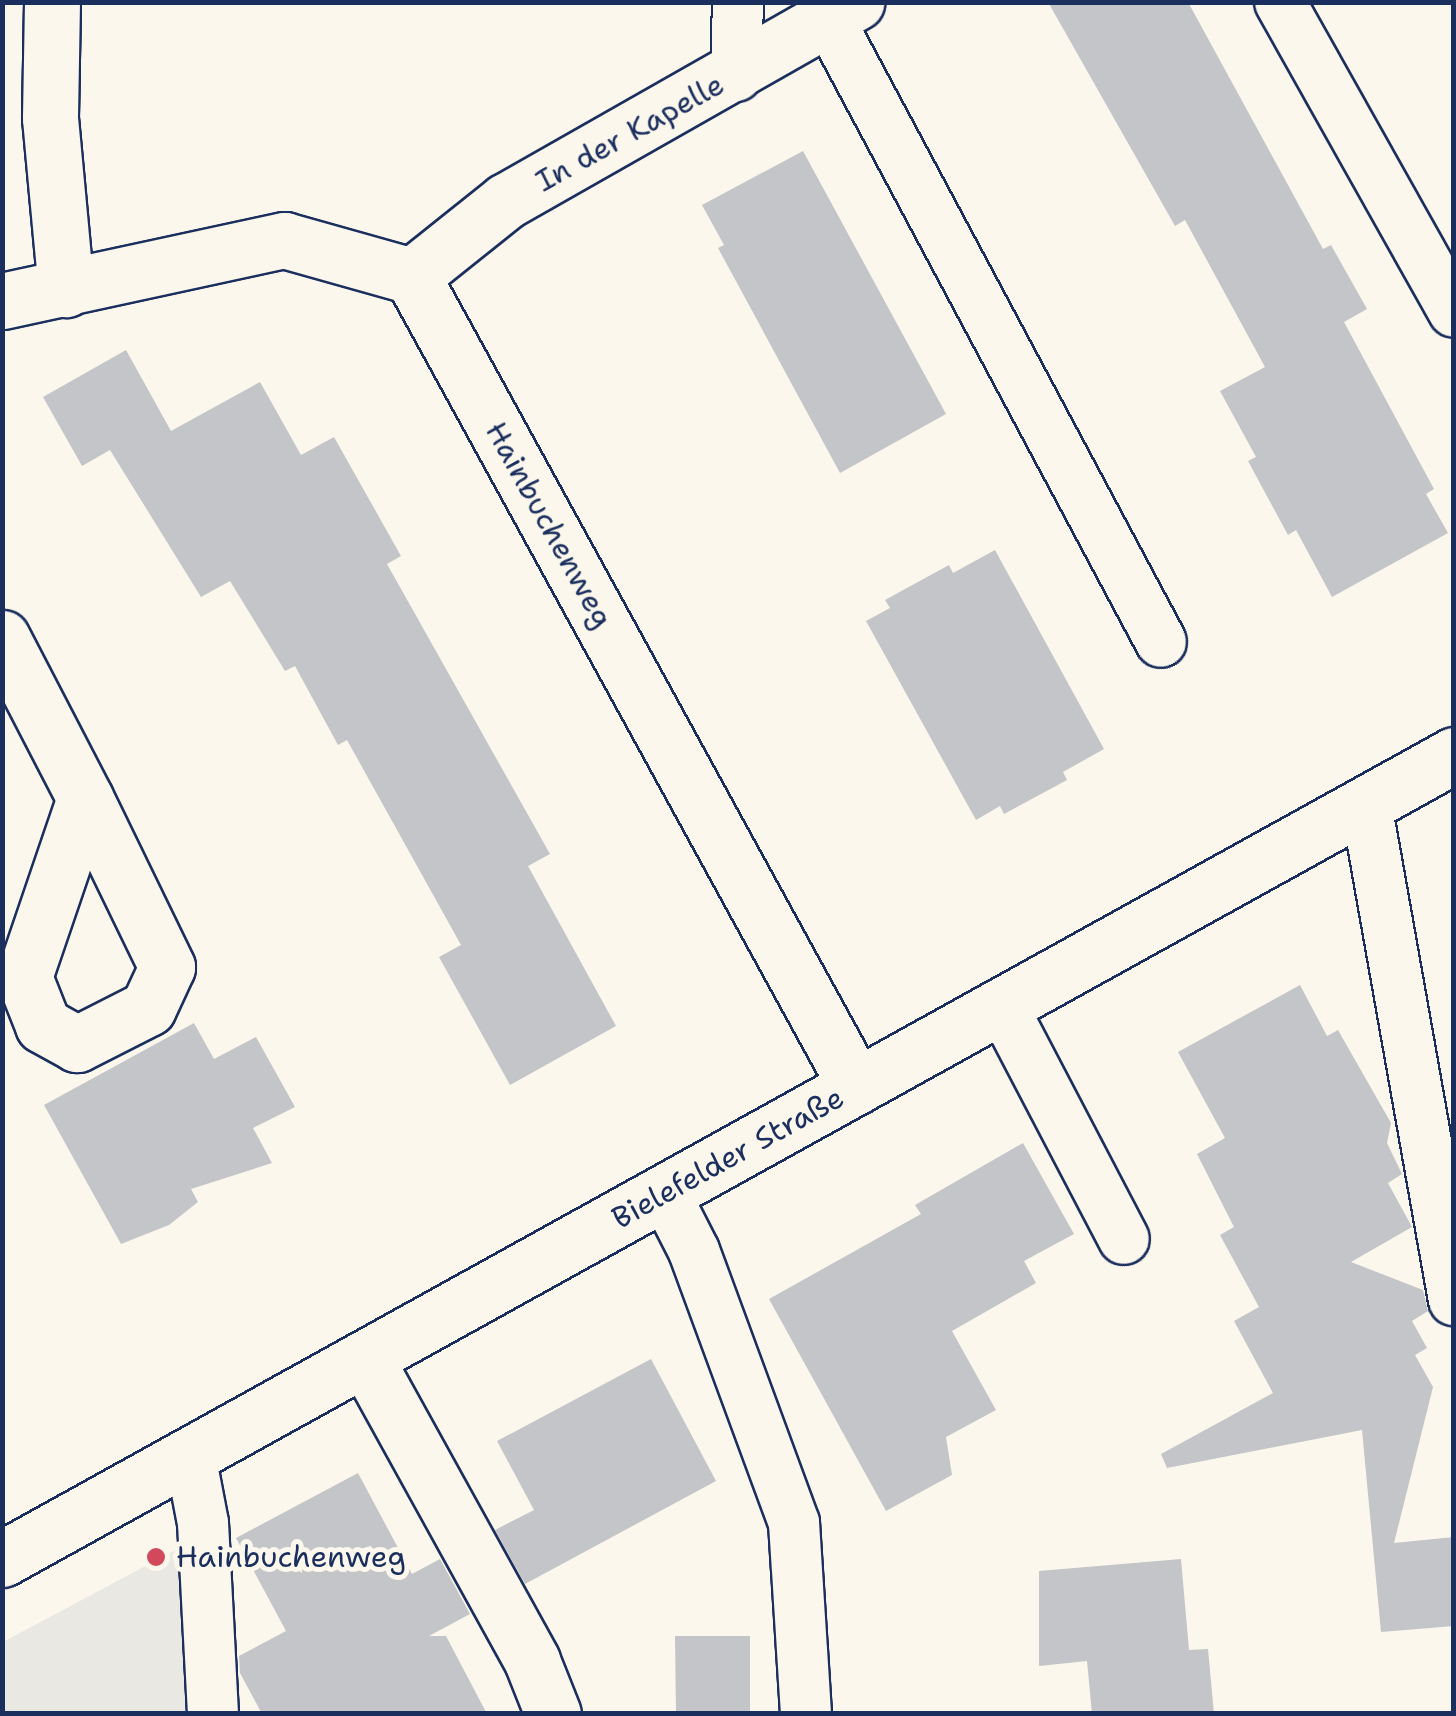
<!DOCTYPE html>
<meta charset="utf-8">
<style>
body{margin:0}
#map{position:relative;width:1456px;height:1716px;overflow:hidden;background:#fbf7ec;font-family:"Shantell Sans",sans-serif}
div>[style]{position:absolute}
.built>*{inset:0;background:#eae8e2}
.building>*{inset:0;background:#c3c5c9}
.roads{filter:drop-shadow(2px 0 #1b2f5e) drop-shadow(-2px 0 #1b2f5e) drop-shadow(0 2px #1b2f5e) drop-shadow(0 -2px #1b2f5e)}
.lane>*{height:50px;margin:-25px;padding:0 25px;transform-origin:25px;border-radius:25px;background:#fbf7ec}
.street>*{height:55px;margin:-27.5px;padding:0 27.5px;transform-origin:27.5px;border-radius:27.5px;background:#fbf7ec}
.secondary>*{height:55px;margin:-27.5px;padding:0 27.5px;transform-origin:27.5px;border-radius:27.5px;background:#fbf7ec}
.dots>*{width:28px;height:28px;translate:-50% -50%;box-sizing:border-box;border:5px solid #fbf7ec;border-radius:50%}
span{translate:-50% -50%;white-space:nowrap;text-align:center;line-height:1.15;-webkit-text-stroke:10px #fbf7ec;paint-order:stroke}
.street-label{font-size:30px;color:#1b2f5e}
.poi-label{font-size:30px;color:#1b2f5e}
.left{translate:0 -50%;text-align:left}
.frame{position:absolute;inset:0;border:5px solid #1b2f5e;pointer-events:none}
</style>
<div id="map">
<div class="built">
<div style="clip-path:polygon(185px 1545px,192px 1713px,3px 1714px,3px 1642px)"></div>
</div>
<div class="building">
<div style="clip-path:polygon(1048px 2px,1188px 2px,1323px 249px,1331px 245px,1367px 309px,1344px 322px,1434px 489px,1426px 494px,1448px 533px,1332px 597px,1296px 530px,1288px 535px,1248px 461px,1256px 457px,1220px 391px,1265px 367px,1185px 220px,1175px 226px)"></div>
<div style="clip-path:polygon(803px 151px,946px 414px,840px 473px,718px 248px,724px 245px,702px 205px)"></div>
<div style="clip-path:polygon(126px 350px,171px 431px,260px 382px,301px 455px,334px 437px,401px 556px,387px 564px,550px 854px,528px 866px,616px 1026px,510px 1085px,439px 957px,461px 945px,347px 740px,338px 745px,295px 666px,285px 671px,230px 581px,201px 597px,110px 450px,82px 466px,43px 397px)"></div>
<div style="clip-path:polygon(995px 550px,1104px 749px,1063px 772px,1067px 780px,1004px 814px,1000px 806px,976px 820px,866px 621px,890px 608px,885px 600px,949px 565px,953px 573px)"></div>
<div style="clip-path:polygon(1300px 985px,1327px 1036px,1338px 1030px,1391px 1123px,1387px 1143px,1402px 1174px,1388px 1183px,1412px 1227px,1351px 1262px,1423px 1290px,1428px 1311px,1412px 1321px,1427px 1348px,1415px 1355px,1433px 1387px,1394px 1543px,1454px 1537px,1454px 1626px,1381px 1632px,1362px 1430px,1167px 1468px,1161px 1454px,1273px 1393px,1234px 1321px,1259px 1307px,1220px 1235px,1234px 1227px,1197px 1154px,1225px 1138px,1178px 1052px)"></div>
<div style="clip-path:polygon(194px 1023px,214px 1059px,256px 1037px,295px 1107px,253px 1128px,272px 1163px,191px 1189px,198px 1202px,169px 1225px,121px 1244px,44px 1105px)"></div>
<div style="clip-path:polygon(1023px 1143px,1074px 1234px,1024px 1261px,1036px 1283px,952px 1331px,996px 1410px,946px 1437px,952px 1475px,886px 1511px,769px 1299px,921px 1214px,915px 1205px)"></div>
<div style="clip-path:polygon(651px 1359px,716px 1481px,525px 1584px,495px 1530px,534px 1510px,497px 1441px)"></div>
<div style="clip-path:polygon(358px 1473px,412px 1574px,440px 1559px,470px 1614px,429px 1636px,446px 1636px,487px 1714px,262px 1714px,240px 1673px,239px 1656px,286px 1631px,236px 1538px)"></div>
<div style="clip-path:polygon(1181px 1559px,1189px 1650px,1208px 1649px,1214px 1714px,1092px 1714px,1087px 1661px,1039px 1666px,1039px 1571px)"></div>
<div style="clip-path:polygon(675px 1636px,750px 1636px,750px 1714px,676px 1714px)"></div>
</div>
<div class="roads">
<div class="lane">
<div style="left:1280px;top:2px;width:355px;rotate:60.7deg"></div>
<div style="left:828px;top:18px;width:707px;rotate:61.91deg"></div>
<div style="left:736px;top:76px;width:74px;rotate:-88.5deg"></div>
<div style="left:1366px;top:804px;width:504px;rotate:79.94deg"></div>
<div style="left:1001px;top:1004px;width:265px;rotate:62.4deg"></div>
<div style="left:665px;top:1194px;width:64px;rotate:63deg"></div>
<div style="left:694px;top:1251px;width:290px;rotate:69.8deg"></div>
<div style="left:794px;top:1523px;width:191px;rotate:86.4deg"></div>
<div style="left:190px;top:1455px;width:69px;rotate:79.2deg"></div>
<div style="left:203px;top:1523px;width:191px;rotate:87deg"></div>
</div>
<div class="street">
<div style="left:52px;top:2px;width:116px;rotate:91deg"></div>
<div style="left:50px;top:118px;width:172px;rotate:84.7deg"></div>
<div style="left:412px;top:276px;width:120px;rotate:-38.6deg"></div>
<div style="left:506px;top:201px;width:403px;rotate:-29.6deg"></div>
<div style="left:2px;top:301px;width:289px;rotate:-12.2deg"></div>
<div style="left:284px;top:240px;width:133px;rotate:15.7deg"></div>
<div style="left:412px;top:276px;width:924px;rotate:61.27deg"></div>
<div style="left:2px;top:638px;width:180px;rotate:62.6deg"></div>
<div style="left:85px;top:798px;width:188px;rotate:64.1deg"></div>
<div style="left:167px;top:967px;width:45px;rotate:114.9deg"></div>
<div style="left:148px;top:1008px;width:80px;rotate:153.1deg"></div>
<div style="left:77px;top:1044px;width:39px;rotate:-151deg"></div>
<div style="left:43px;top:1025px;width:52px;rotate:-111.6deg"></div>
<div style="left:24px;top:977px;width:189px;rotate:-71.2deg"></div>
<div style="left:365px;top:1358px;width:346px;rotate:61.1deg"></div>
<div style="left:532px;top:1661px;width:57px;rotate:68.4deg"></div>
</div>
<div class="secondary">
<div style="left:2px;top:1559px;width:1660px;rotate:-28.97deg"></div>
</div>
</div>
<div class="dots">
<div style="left:156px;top:1557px;background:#d1495b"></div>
</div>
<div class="street-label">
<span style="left:630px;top:133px;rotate:-29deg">In der Kapelle</span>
<span style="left:549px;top:525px;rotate:61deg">Hainbuchenweg</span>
<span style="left:728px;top:1158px;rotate:-29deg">Bielefelder Straße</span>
</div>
<div class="poi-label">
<span class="left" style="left:176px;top:1557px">Hainbuchenweg</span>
</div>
<div class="frame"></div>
</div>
